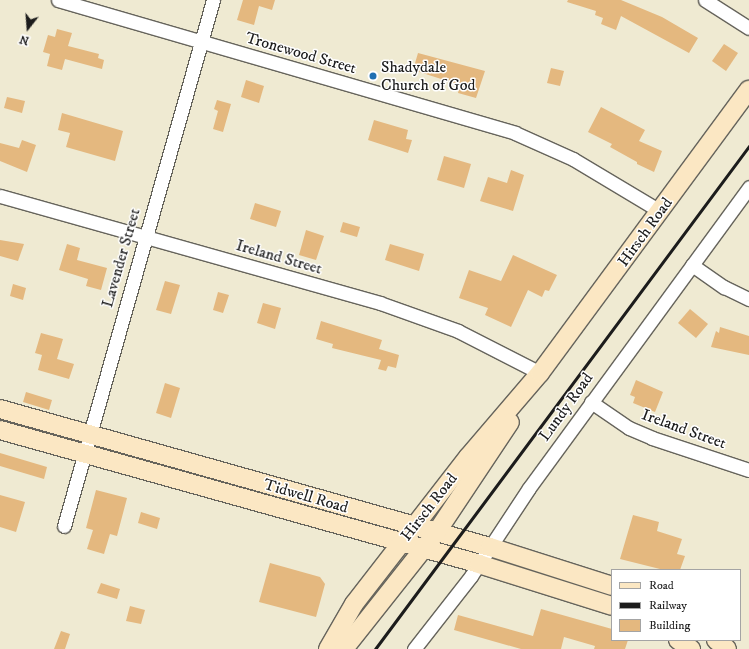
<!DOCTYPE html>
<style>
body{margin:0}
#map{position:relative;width:749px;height:649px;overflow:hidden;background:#efead2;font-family:"IM FELL DW Pica",serif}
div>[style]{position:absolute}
.building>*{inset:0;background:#e4b87f}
.roads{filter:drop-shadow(1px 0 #66645c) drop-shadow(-1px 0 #66645c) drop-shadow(0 1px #66645c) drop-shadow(0 -1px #66645c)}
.minor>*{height:13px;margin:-6.5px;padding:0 6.5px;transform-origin:6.5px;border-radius:6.5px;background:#fff}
.secondary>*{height:18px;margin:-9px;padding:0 9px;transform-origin:9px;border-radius:9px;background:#fbe7c3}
.rail>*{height:3px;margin:-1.5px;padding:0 1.5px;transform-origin:1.5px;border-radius:1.5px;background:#1c1c1c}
.dots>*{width:11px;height:11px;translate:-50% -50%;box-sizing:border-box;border:2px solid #fff;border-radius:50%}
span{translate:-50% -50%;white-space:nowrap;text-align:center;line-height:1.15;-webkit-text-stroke:3px #fff;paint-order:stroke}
.street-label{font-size:16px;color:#1c1c1c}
.poi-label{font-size:16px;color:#1c1c1c}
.left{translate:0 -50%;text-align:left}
.legend{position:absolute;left:611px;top:569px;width:130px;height:72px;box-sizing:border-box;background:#fff;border:1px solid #a4a4a4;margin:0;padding:5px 7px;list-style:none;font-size:12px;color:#1c1c1c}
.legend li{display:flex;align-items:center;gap:8px;height:20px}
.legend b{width:20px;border:1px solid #a4a4a4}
.north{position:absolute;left:8px;top:8px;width:40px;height:40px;-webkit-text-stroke:3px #fff;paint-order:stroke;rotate:197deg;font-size:11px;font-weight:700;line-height:16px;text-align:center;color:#1c1c1c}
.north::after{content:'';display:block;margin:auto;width:14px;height:18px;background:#1c1c1c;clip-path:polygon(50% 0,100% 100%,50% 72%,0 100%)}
</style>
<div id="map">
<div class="building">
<div style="clip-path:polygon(243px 0,275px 0,272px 10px,259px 6px,254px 25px,237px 20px)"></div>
<div style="clip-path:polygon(568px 0,621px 0,662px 17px,698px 38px,689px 53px,621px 16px,616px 30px,601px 24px,603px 18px,595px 15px,596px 11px,567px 2px)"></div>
<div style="clip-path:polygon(57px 29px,72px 33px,68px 46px,99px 54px,98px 58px,104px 60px,102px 69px,65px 59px,62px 70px,47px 66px,50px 54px,43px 52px,48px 35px,55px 37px)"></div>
<div style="clip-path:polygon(724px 44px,738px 53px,726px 71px,712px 61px)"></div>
<div style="clip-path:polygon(418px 53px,485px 71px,476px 98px,458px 93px,460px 85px,413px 70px)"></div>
<div style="clip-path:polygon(551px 68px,564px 71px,560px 86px,547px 83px)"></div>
<div style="clip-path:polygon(246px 80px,264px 86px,259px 103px,241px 97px)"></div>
<div style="clip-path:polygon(7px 97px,25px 101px,22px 113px,4px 108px)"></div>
<div style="clip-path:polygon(217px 100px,231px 104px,223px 132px,213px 129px,218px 111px,214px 109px)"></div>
<div style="clip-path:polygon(601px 107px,645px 130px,639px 141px,662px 151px,654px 172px,637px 164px,637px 162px,610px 147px,612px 144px,588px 132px)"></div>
<div style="clip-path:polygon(62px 113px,123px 131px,115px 161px,66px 147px,70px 133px,58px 130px)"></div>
<div style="clip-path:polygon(374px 120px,408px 130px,406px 139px,412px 140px,408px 153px,368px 140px)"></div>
<div style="clip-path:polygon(22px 140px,36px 145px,27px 172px,0 161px,0 143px,19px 148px)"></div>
<div style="clip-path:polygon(444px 156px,471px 164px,464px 188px,437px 180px)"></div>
<div style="clip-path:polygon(511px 170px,524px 175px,513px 211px,480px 201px,488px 177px,507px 183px)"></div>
<div style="clip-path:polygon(255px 203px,281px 211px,276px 227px,250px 219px)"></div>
<div style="clip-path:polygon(343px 222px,360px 227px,357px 237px,340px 232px)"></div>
<div style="clip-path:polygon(306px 230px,324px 236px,316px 260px,299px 255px)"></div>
<div style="clip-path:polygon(0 240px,24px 244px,18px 261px,0 256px)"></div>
<div style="clip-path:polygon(67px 244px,80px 248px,77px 260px,107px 268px,101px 290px,86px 286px,88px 279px,59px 270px)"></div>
<div style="clip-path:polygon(390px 244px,424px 254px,419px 271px,385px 260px)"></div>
<div style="clip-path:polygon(513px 255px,557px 275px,549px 291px,545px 290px,542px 297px,528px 290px,511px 327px,485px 315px,488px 308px,459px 298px,469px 270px,501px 281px)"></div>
<div style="clip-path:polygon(165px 281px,180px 285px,171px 314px,156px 310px)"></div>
<div style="clip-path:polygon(13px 284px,26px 288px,23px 300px,10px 296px)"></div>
<div style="clip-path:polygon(218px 292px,229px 295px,223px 313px,213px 310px)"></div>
<div style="clip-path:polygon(263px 303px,281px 308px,275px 329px,257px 323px)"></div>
<div style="clip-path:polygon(690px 309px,708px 324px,696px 338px,678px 323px)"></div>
<div style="clip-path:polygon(321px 321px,382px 340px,379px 349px,399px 355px,396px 368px,388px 366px,386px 371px,378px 369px,381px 360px,332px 348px,333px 344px,316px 339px)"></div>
<div style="clip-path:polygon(720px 327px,749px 336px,749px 355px,711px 347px,716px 331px,719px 333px)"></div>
<div style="clip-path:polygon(41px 333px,63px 339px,57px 359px,74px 364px,69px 379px,38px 370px,42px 355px,35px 353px)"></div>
<div style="clip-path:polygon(636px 380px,663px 392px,655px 412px,633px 403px,635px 397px,630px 395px)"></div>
<div style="clip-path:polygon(165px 383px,180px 388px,171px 418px,156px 413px)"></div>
<div style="clip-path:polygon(26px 392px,52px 400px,49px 410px,23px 402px)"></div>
<div style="clip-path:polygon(0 453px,47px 467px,44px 479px,0 466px)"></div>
<div style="clip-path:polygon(96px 490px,127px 498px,117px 536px,110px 534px,104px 554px,87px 549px,93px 530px,86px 528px)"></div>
<div style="clip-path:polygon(0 495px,25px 502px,16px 532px,0 527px)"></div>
<div style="clip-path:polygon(141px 512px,160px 518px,157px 529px,138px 523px)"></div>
<div style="clip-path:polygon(633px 515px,659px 522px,657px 531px,682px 539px,677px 554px,685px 556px,680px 570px,664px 570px,620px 559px)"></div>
<div style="clip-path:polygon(270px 563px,320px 577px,325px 584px,316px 617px,259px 602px)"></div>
<div style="clip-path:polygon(101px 583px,120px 589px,117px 599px,97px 593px)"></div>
<div style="clip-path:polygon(130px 606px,145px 610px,141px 624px,126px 621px)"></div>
<div style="clip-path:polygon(541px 609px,612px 629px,612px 640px,628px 640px,625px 649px,594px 649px,595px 646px,564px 637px,561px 649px,521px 649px,454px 630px,458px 615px,533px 636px)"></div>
<div style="clip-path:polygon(61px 631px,70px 634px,65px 649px,54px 649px)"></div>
</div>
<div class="roads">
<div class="minor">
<div style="left:58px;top:0;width:476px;rotate:16.2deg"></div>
<div style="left:515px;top:133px;width:64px;rotate:24.1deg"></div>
<div style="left:573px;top:159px;width:101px;rotate:30.9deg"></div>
<div style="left:705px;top:0;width:52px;rotate:32.5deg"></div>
<div style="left:0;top:196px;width:395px;rotate:15.7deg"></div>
<div style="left:380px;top:303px;width:83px;rotate:19.7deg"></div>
<div style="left:458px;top:331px;width:92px;rotate:27.1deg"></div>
<div style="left:692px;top:265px;width:39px;rotate:35deg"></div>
<div style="left:724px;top:287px;width:28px;rotate:26deg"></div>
<div style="left:591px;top:402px;width:46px;rotate:34.4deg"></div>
<div style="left:629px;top:428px;width:25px;rotate:23deg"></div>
<div style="left:652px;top:438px;width:102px;rotate:18.3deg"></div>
<div style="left:64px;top:526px;width:547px;rotate:-74.18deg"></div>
<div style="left:414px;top:649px;width:93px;rotate:-52deg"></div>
<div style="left:471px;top:576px;width:105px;rotate:-56.6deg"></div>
<div style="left:529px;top:488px;width:373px;rotate:-53.8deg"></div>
</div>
<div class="secondary">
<div style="left:0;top:409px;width:509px;rotate:15.73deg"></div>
<div style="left:490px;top:547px;width:128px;rotate:17.7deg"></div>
<div style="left:0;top:430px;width:497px;rotate:15.6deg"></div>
<div style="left:479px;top:564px;width:139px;rotate:17.5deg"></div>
<div style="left:678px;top:640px;width:16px;rotate:35deg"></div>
<div style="left:716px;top:640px;width:14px;rotate:39deg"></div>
<div style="left:328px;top:649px;width:52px;rotate:-60deg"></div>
<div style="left:354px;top:604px;width:186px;rotate:-52.2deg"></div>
<div style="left:468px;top:457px;width:111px;rotate:-49.4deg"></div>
<div style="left:540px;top:373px;width:352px;rotate:-53.6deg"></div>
<div style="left:344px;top:649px;width:148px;rotate:-51.6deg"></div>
<div style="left:436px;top:533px;width:133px;rotate:-56.3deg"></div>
</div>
</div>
<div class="rail">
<div style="left:375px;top:649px;width:627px;rotate:-53.37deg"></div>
</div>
<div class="dots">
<div style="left:373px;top:76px;background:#1f6fb2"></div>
</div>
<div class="street-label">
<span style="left:301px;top:53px;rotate:16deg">Tronewood Street</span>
<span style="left:645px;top:232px;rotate:-54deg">Hirsch Road</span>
<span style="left:279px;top:257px;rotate:16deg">Ireland Street</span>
<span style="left:121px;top:258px;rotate:-74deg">Lavender Street</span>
<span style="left:566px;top:407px;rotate:-54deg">Lundy Road</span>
<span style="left:684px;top:429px;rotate:20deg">Ireland Street</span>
<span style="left:306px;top:496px;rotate:16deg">Tidwell Road</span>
<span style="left:429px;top:507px;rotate:-52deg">Hirsch Road</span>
</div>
<div class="poi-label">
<span class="left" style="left:381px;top:76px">Shadydale<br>Church of God</span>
</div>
<ul class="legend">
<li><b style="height:5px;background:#fbe7c3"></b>Road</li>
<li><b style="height:5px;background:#1c1c1c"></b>Railway</li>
<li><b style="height:11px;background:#e4b87f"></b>Building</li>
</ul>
<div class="north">N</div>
</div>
